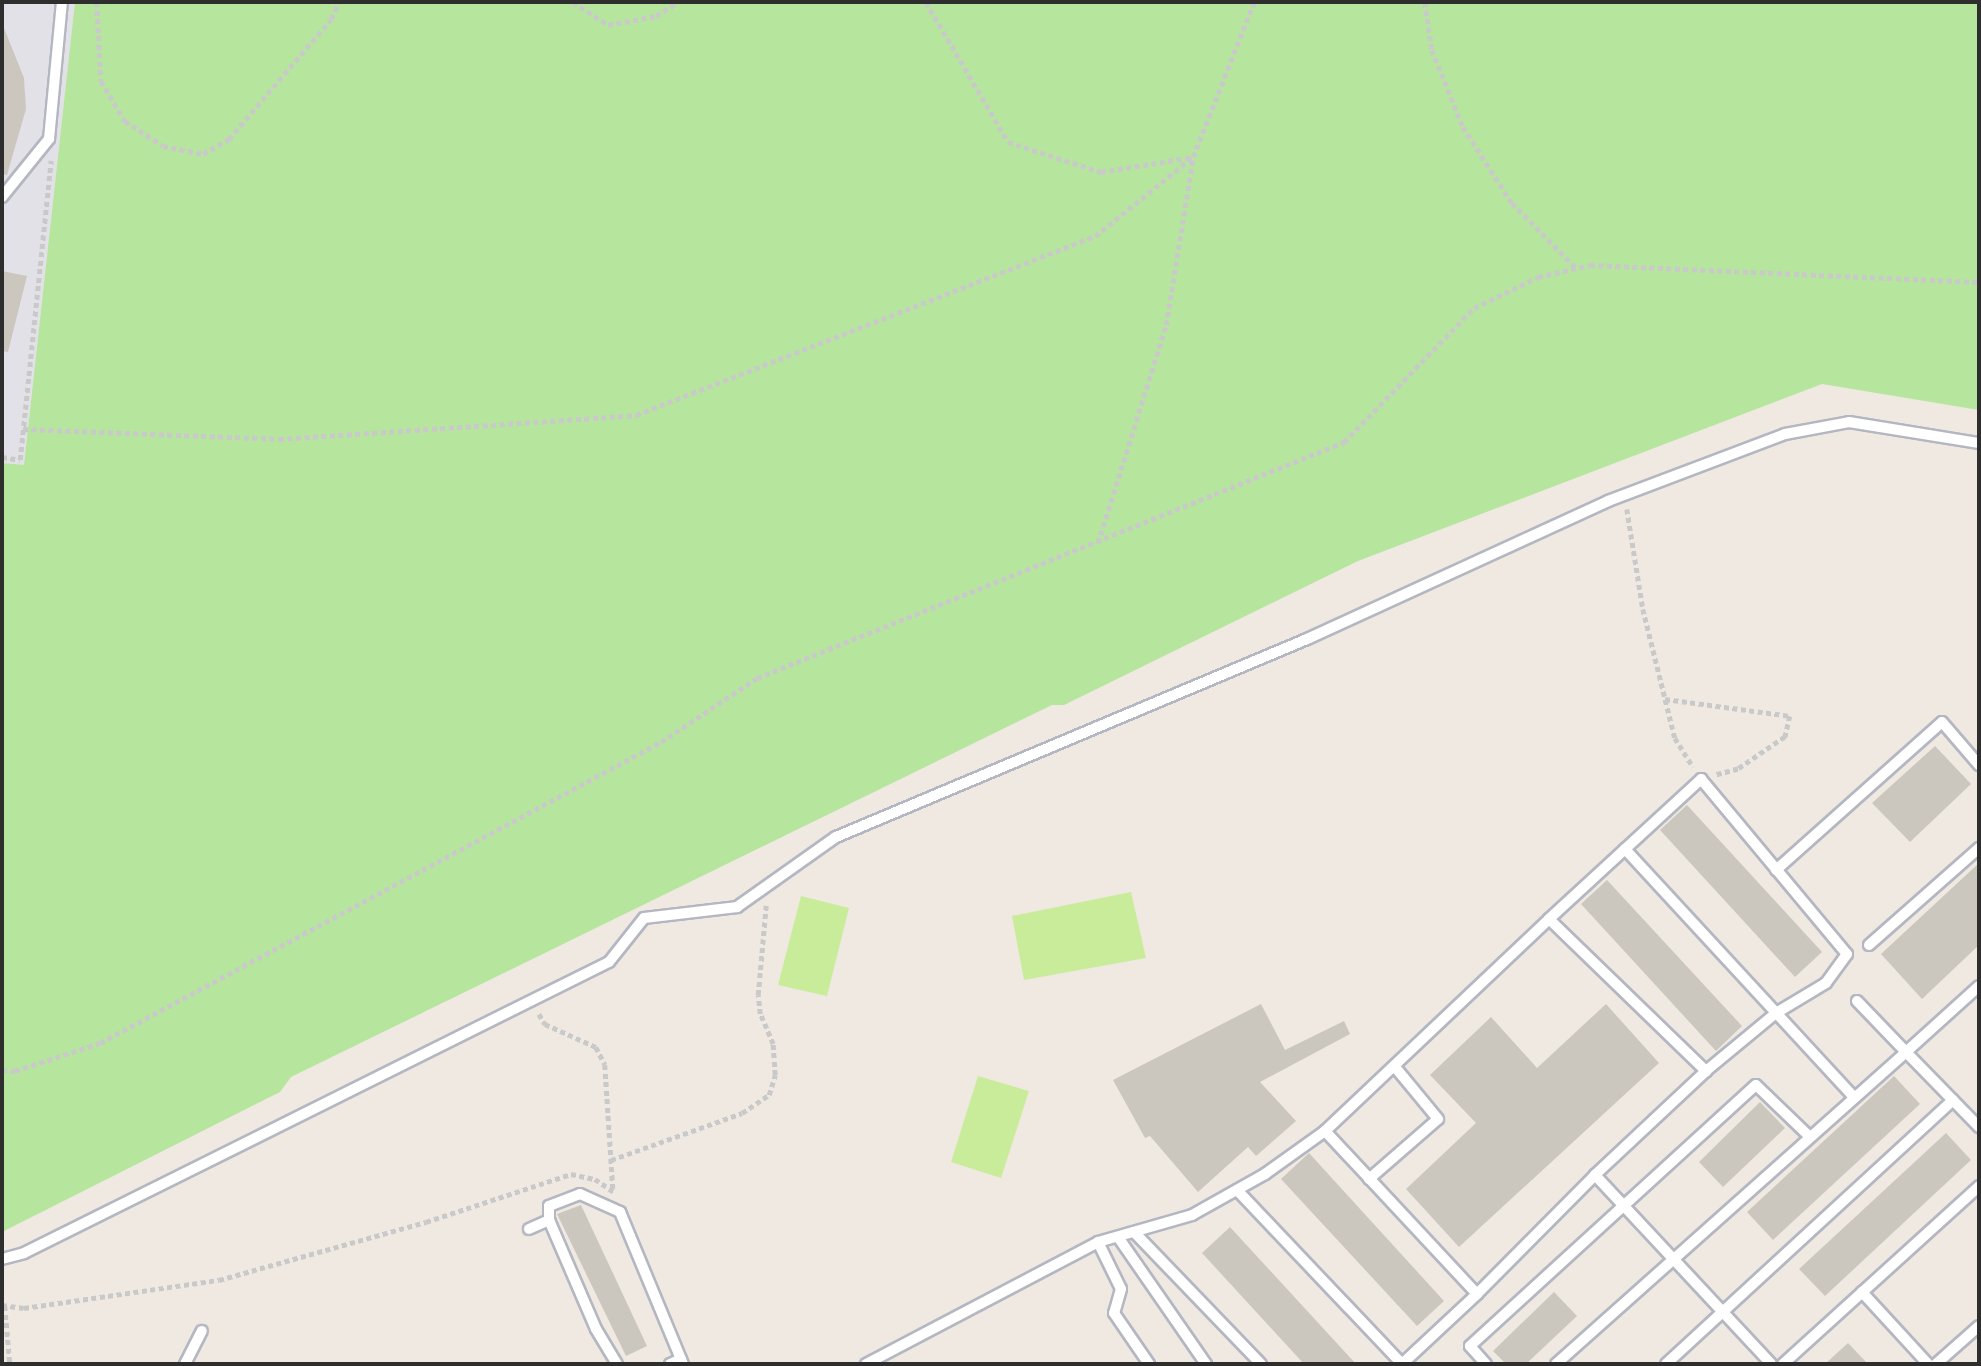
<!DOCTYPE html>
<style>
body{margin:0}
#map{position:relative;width:1981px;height:1366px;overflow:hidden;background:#efe9e1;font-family:"Asap Condensed",sans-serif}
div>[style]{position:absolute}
.industrial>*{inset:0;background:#e3e1e8}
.green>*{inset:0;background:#b6e59e}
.pitch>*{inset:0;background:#c9ec9a}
.building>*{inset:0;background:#cbc7bf}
.path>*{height:4.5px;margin-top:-2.25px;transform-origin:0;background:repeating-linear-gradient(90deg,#c9c9c9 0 5px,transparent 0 8.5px)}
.roads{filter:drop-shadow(2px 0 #b4b7c1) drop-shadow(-2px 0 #b4b7c1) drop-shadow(0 2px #b4b7c1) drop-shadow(0 -2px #b4b7c1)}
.lane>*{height:10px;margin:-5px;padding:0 5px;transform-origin:5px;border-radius:5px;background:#fff}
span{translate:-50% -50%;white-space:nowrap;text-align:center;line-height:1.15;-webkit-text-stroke:7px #fff;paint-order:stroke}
.frame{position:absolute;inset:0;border:4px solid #2e2e2e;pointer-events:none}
</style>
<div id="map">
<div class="industrial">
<div style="clip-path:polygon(2px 2px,75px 2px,24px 466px,2px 463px)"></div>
</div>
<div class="green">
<div style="clip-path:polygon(75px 2px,1979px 2px,1979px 410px,1822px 384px,1358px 561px,1064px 705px,1052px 705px,291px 1077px,280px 1092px,2px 1232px,2px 463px,24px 465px)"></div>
</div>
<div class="pitch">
<div style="clip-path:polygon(1131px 892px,1146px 958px,1024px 980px,1012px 916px)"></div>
<div style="clip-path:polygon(801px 896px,849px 908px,827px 996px,778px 985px)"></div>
<div style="clip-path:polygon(978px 1076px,1029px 1091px,1001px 1178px,951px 1162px)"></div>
</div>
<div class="building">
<div style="clip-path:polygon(2px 23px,24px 78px,26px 109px,7px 175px,2px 174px)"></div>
<div style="clip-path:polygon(2px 271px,27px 276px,8px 352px,2px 351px)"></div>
<div style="clip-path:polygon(1935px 746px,1971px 784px,1910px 842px,1872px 803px)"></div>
<div style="clip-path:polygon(1687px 805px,1822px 952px,1795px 977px,1660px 830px)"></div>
<div style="clip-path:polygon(1979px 863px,1979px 945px,1922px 999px,1881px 954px)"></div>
<div style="clip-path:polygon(1607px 880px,1742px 1026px,1716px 1051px,1581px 904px)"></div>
<div style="clip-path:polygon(1261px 1004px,1285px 1050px,1344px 1021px,1350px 1034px,1260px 1082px,1296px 1121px,1256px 1156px,1248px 1147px,1198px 1192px,1150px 1136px,1145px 1138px,1113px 1080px)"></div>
<div style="clip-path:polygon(1606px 1004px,1659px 1063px,1459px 1247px,1406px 1189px,1476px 1123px,1430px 1075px,1491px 1017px,1537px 1068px)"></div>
<div style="clip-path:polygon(1894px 1076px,1920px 1104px,1773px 1240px,1747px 1212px)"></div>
<div style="clip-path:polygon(1760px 1102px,1785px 1128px,1723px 1187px,1699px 1162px)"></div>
<div style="clip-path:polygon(1946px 1133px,1971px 1160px,1825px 1296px,1799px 1269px)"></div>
<div style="clip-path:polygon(1309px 1153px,1444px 1301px,1417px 1326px,1281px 1179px)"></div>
<div style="clip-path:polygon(581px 1205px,647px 1346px,626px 1356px,557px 1214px)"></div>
<div style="clip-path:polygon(1230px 1227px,1356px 1364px,1304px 1364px,1202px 1253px)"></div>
<div style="clip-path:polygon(1554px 1292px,1577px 1316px,1526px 1364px,1506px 1364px,1493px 1351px)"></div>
<div style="clip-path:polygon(1848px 1343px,1868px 1364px,1825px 1364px)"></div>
</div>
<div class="path">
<div style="left:97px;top:2px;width:79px;rotate:87.1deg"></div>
<div style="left:101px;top:81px;width:47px;rotate:59deg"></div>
<div style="left:125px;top:121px;width:45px;rotate:33.3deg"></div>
<div style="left:163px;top:146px;width:41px;rotate:11.3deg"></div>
<div style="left:203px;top:154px;width:30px;rotate:-30deg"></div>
<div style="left:229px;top:139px;width:157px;rotate:-49.6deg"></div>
<div style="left:331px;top:19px;width:19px;rotate:-65deg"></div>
<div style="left:573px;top:2px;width:42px;rotate:33.3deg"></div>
<div style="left:608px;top:25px;width:49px;rotate:-10.6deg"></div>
<div style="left:656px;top:16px;width:26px;rotate:-32deg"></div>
<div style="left:926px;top:2px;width:162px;rotate:59.6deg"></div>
<div style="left:1008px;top:142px;width:98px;rotate:17.9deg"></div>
<div style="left:1101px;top:172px;width:93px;rotate:-9.3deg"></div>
<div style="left:1193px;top:157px;width:167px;rotate:-68.5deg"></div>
<div style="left:1425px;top:2px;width:49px;rotate:81.7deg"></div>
<div style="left:1432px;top:50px;width:83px;rotate:68.1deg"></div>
<div style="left:1463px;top:127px;width:90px;rotate:57.2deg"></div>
<div style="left:1512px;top:203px;width:91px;rotate:45.4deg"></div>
<div style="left:23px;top:429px;width:256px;rotate:2.2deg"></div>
<div style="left:279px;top:439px;width:358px;rotate:-3.8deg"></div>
<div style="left:636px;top:415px;width:493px;rotate:-21.3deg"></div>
<div style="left:1095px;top:236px;width:126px;rotate:-38.9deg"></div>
<div style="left:2px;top:457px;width:18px;rotate:9deg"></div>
<div style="left:20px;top:460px;width:301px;rotate:-84.1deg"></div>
<div style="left:1627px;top:509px;width:101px;rotate:80.9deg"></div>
<div style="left:1643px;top:609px;width:133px;rotate:76.1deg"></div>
<div style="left:1675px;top:738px;width:34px;rotate:58deg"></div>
<div style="left:1098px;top:543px;width:228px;rotate:-72.7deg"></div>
<div style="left:1166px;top:325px;width:169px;rotate:-80.8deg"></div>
<div style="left:1665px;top:699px;width:126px;rotate:7.7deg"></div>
<div style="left:1790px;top:716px;width:22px;rotate:103deg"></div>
<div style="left:1785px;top:737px;width:57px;rotate:145.8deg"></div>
<div style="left:1738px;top:769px;width:23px;rotate:165deg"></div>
<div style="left:539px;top:1014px;width:12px;rotate:59deg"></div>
<div style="left:545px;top:1024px;width:56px;rotate:24.3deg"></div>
<div style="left:596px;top:1047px;width:20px;rotate:63deg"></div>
<div style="left:605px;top:1065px;width:124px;rotate:86.3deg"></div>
<div style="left:2px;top:1070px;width:13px;rotate:4deg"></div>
<div style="left:15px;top:1071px;width:89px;rotate:-18.2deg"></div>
<div style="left:100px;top:1043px;width:637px;rotate:-28.22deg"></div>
<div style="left:661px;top:742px;width:115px;rotate:-33.7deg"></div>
<div style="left:757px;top:678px;width:633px;rotate:-21.9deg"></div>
<div style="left:1344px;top:442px;width:187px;rotate:-45.9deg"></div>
<div style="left:1474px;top:308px;width:71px;rotate:-25.8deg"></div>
<div style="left:1538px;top:277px;width:53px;rotate:-13deg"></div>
<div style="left:1590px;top:265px;width:389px;rotate:2.5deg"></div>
<div style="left:611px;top:1160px;width:139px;rotate:-19.7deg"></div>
<div style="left:742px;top:1113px;width:32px;rotate:-34deg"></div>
<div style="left:769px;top:1095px;width:21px;rotate:-73deg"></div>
<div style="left:775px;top:1075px;width:31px;rotate:-94deg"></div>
<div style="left:773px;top:1044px;width:33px;rotate:-113deg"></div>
<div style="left:760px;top:1014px;width:19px;rotate:-96deg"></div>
<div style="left:758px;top:995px;width:90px;rotate:-84.9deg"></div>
<div style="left:2px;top:1305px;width:22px;rotate:8deg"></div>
<div style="left:24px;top:1308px;width:197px;rotate:-8.2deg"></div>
<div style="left:219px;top:1280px;width:215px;rotate:-15.7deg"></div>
<div style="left:426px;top:1222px;width:153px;rotate:-18.3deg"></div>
<div style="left:571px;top:1174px;width:25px;rotate:12deg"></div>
<div style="left:595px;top:1179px;width:23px;rotate:34deg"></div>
<div style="left:5px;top:1306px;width:58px;rotate:85.1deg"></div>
</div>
<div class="roads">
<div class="lane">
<div style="left:2px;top:197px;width:75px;rotate:-51deg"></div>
<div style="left:49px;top:139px;width:138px;rotate:-84.6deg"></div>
<div style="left:1625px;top:849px;width:338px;rotate:47.3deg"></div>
<div style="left:1776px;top:870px;width:222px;rotate:-41.7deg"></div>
<div style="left:1942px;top:722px;width:57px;rotate:49.3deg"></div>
<div style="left:1549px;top:919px;width:207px;rotate:-42.6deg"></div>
<div style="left:1701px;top:779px;width:228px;rotate:50.2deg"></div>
<div style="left:1847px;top:954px;width:36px;rotate:126deg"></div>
<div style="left:1826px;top:983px;width:58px;rotate:149deg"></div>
<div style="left:1776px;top:1013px;width:91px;rotate:140.4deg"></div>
<div style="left:1869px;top:945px;width:147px;rotate:-41.4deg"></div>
<div style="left:1857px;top:1001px;width:71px;rotate:46.1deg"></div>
<div style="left:1906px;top:1052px;width:98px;rotate:-42.1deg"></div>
<div style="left:1325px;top:1131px;width:223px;rotate:47deg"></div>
<div style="left:1477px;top:1294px;width:168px;rotate:-45.2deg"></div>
<div style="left:1369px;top:1179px;width:91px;rotate:-41deg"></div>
<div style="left:1438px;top:1119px;width:67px;rotate:-129.6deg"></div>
<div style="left:1237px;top:1190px;width:240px;rotate:46.5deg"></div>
<div style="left:529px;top:1229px;width:22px;rotate:-24deg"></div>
<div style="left:1134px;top:1232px;width:183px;rotate:46.1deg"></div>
<div style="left:1118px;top:1237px;width:155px;rotate:55.3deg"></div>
<div style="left:1098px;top:1242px;width:52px;rotate:63.9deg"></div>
<div style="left:1121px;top:1289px;width:25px;rotate:106deg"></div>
<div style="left:1114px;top:1313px;width:62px;rotate:55.5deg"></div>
<div style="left:2px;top:1259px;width:23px;rotate:-15deg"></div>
<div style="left:24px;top:1253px;width:653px;rotate:-26.45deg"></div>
<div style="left:609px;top:962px;width:56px;rotate:-51.5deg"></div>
<div style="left:644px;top:918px;width:94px;rotate:-6.7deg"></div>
<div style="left:737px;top:907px;width:121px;rotate:-35.3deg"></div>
<div style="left:836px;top:837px;width:511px;rotate:-22.8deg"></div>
<div style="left:1307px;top:639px;width:331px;rotate:-24.6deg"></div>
<div style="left:1608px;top:501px;width:189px;rotate:-20.7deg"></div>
<div style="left:1785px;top:434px;width:65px;rotate:-10.6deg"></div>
<div style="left:1849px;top:422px;width:132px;rotate:9.2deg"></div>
<div style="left:1862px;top:1292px;width:98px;rotate:47.5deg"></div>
<div style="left:185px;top:1364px;width:37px;rotate:-63deg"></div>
<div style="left:617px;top:1364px;width:41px;rotate:-121deg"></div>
<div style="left:596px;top:1329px;width:119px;rotate:-113.3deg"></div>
<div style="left:549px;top:1220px;width:14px;rotate:-90deg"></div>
<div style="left:549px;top:1206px;width:33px;rotate:-21deg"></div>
<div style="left:580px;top:1194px;width:44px;rotate:24.2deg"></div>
<div style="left:620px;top:1212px;width:165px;rotate:67.5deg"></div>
<div style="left:670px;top:1364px;width:12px;rotate:-24deg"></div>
<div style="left:866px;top:1364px;width:262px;rotate:-27.7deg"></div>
<div style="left:1098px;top:1242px;width:98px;rotate:-16deg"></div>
<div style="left:1192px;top:1215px;width:84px;rotate:-29.3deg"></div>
<div style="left:1265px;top:1174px;width:74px;rotate:-35.6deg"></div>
<div style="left:1325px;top:1131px;width:308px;rotate:-43.4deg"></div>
<div style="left:1549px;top:919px;width:219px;rotate:44.1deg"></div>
<div style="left:1706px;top:1071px;width:152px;rotate:136.9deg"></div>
<div style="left:1595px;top:1175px;width:258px;rotate:47deg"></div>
<div style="left:1402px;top:1364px;width:103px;rotate:-43deg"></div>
<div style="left:1486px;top:1364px;width:24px;rotate:-132deg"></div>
<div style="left:1470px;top:1346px;width:387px;rotate:-42.4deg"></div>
<div style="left:1756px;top:1085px;width:75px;rotate:43.9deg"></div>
<div style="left:1556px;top:1364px;width:469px;rotate:-41.7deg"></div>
<div style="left:1906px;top:1052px;width:105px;rotate:45.8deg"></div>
<div style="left:1666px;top:1364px;width:390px;rotate:-42.6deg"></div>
<div style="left:1783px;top:1364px;width:265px;rotate:-42.2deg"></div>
<div style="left:1936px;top:1364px;width:57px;rotate:-41.5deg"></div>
</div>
</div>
<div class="frame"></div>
</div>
